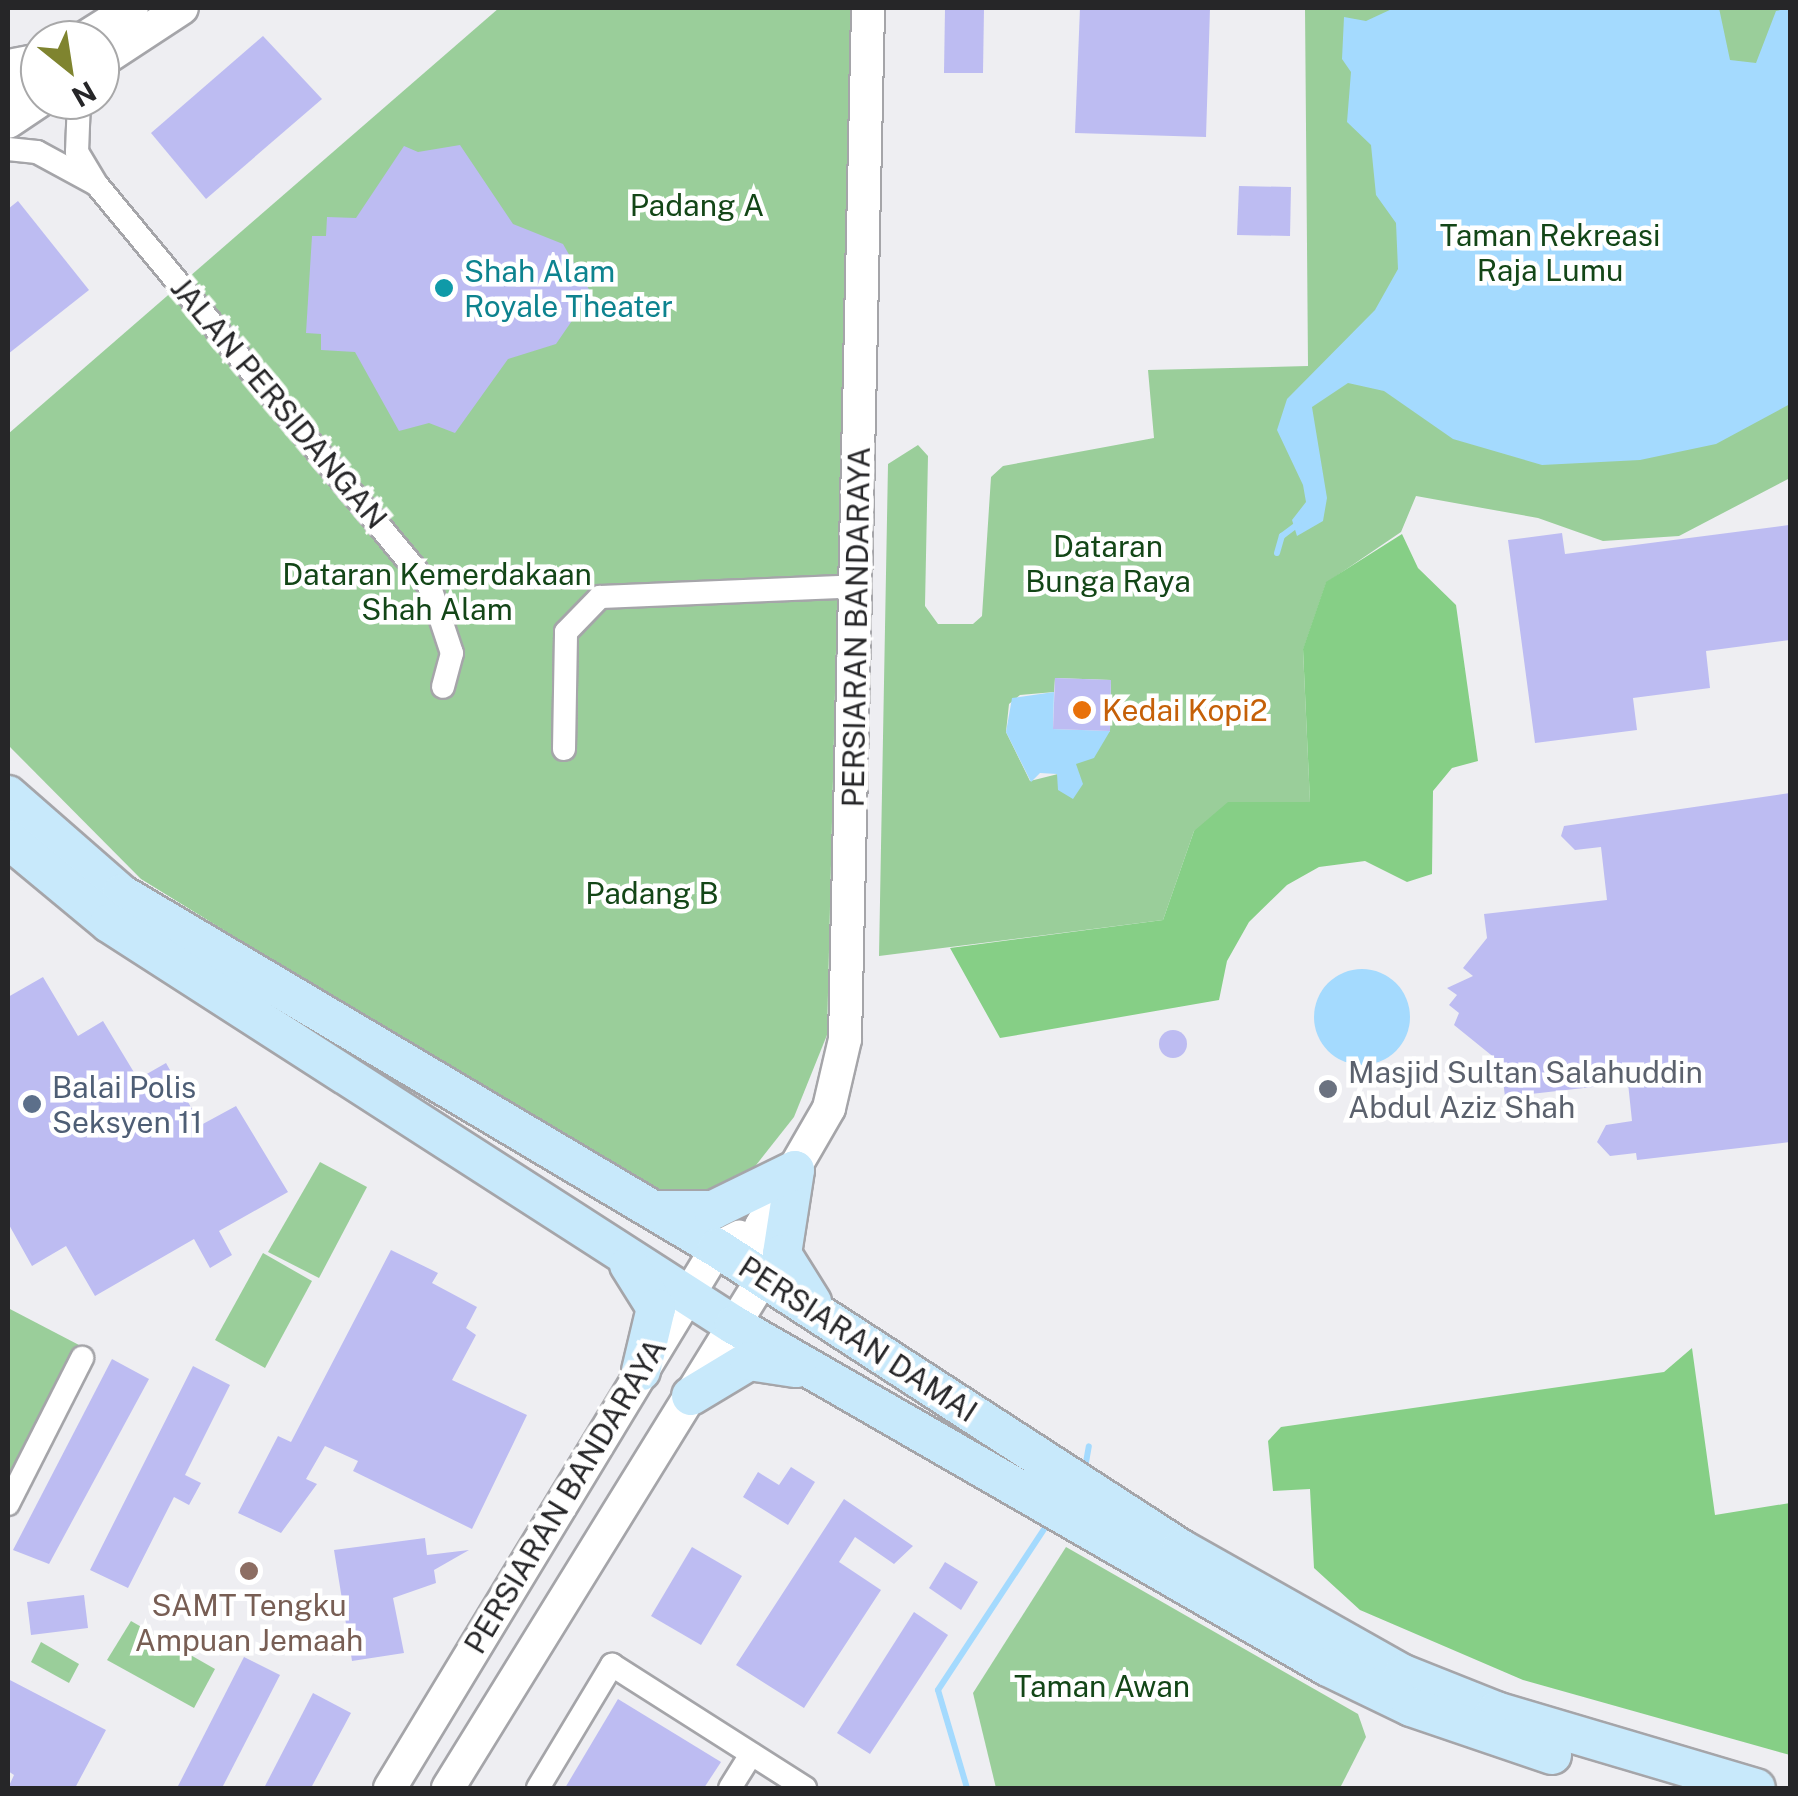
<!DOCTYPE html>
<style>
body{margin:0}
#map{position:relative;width:1798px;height:1796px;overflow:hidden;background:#eeeef2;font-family:"Public Sans",sans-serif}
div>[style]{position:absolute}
.green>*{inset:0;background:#9ace9a}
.forest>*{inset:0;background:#86cf86}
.water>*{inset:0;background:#a4dafe}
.round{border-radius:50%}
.stream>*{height:6px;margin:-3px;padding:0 3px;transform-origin:3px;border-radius:3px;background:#a4dafe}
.building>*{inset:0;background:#bdbcf2}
.roads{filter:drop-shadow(2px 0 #a5a5a9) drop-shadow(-2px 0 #a5a5a9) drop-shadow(0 2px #a5a5a9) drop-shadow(0 -2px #a5a5a9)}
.minor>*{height:22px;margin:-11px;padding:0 11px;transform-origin:11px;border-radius:11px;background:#fff}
.secondary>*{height:32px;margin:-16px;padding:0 16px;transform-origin:16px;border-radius:16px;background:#fff}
.primary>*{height:38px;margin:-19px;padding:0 19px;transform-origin:19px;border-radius:19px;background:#c8e9fb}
.dots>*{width:28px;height:28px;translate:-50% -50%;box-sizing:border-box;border:5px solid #fff;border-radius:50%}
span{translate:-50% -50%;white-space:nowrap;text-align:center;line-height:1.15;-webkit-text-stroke:9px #fff;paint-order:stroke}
.park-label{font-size:30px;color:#134617}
.culture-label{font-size:30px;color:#0d838f}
.left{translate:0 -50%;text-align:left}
.street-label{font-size:30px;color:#262628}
.food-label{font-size:30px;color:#c56008}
.worship-label{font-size:30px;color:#5b616d}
.service-label{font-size:30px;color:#4e5e75}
.education-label{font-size:30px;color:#785e54}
.frame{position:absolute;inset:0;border:10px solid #262628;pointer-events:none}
.north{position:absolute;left:20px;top:20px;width:100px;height:100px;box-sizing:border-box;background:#fff;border:2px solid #a8a8a9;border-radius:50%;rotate:150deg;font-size:28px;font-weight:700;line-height:40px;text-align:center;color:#262628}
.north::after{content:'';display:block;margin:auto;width:35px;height:45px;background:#7f842f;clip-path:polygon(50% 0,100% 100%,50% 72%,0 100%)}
</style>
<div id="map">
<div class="green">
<div style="clip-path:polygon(499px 8px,851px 8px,827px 1035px,794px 1117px,738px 1188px,678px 1210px,141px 879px,8px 745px,8px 434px)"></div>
<div style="clip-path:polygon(evenodd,1305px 8px,1790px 8px,1790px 478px,1679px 536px,1603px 541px,1538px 518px,1416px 496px,1401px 532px,1326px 583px,1303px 650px,1310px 802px,1194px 831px,1163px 920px,879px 956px,888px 464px,918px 445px,928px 456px,925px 606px,938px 624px,973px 624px,982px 616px,991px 477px,1003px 466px,1154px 438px,1148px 370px,1308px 366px,1305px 8px,1055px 678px,1111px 680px,1110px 731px,1058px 774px,1030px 781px,1006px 732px,1009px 704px,1020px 695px,1054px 692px,1055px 678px)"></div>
<div style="clip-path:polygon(320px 1162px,367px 1187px,319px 1278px,268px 1252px)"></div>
<div style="clip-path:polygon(263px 1253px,312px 1281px,265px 1368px,215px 1340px)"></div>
<div style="clip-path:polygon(8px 1308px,79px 1345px,8px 1484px)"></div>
<div style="clip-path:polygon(1066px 1547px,1358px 1714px,1366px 1737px,1340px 1788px,996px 1788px,973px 1693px)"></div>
<div style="clip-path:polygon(131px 1621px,215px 1669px,194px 1708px,107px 1660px)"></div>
<div style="clip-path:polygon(41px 1642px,79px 1664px,69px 1683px,31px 1662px)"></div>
</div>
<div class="forest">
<div style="clip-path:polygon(1402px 534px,1418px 568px,1456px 605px,1478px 761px,1452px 768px,1433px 791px,1432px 874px,1407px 882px,1365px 861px,1319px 867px,1287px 885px,1249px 922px,1227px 961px,1219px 1000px,1000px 1038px,950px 948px,1163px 920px,1194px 831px,1228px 802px,1310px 802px,1303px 649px,1326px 582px)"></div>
<div style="clip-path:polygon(1692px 1348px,1715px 1515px,1790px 1503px,1790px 1755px,1523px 1680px,1360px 1610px,1314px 1568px,1310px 1489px,1273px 1491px,1268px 1441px,1281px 1427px,1664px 1372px)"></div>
</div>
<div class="water">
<div style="clip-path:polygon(1394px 8px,1719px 8px,1730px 60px,1756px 63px,1776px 11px,1790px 8px,1790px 404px,1716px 444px,1640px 460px,1542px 465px,1453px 439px,1384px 391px,1348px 383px,1312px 407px,1327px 498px,1323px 521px,1297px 536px,1292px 520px,1306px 502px,1303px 485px,1277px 430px,1287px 399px,1375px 310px,1398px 269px,1396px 223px,1376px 195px,1371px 145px,1347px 122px,1351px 72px,1342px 59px,1344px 17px,1366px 21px)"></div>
<div style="clip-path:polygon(1054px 692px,1053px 729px,1110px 731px,1094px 758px,1076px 764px,1083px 784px,1073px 799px,1058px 790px,1057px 774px,1040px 773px,1031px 782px,1006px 732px,1012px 698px)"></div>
<div class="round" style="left:1314px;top:969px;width:96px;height:96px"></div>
</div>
<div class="stream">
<div style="left:1277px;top:553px;width:18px;rotate:-74deg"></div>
<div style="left:1282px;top:536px;width:21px;rotate:-37deg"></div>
<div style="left:1085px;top:1468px;width:22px;rotate:-80deg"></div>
<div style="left:967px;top:1788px;width:102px;rotate:-106.5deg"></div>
<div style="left:938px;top:1690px;width:196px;rotate:-56.6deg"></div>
</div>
<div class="building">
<div style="clip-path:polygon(945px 8px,984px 8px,983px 73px,944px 73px)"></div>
<div style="clip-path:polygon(1080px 8px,1210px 8px,1206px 137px,1075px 133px)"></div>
<div style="clip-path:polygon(263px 36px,322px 99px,206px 199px,151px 133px)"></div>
<div style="clip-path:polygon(460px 145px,513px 224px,563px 244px,591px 293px,556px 344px,508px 359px,455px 433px,429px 423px,399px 431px,355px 352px,321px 350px,321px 334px,306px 333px,312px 236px,326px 236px,327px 217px,356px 218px,404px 146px,418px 152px)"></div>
<div style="clip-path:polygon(1239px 186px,1291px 187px,1290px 236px,1237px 235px)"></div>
<div style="clip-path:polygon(18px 201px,89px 290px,8px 354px,8px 209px)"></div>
<div style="clip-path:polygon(1789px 525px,1790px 640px,1706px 651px,1710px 688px,1633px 698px,1637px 730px,1535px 743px,1508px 540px,1562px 533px,1565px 554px)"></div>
<div style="clip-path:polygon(1055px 678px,1111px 680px,1110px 731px,1053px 729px)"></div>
<div style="clip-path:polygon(1790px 793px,1790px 1142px,1637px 1160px,1636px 1153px,1610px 1156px,1597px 1142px,1606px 1125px,1632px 1121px,1628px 1083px,1505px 1097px,1501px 1063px,1454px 1025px,1459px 1013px,1449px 1005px,1457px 995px,1447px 988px,1473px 976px,1463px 968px,1487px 938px,1484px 914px,1607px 900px,1601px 847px,1575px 850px,1561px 836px,1564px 826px)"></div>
<div style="clip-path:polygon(43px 977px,78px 1036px,103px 1021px,138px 1079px,166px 1063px,201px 1125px,236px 1106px,288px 1192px,219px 1231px,232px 1255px,210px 1268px,194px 1239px,95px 1296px,66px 1246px,32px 1266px,8px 1223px,8px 997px)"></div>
<div class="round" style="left:1159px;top:1030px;width:28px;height:28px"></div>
<div style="clip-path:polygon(391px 1250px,438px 1273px,432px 1283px,477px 1307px,466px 1328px,476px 1335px,452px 1380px,527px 1415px,472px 1529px,353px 1471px,358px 1461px,325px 1446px,306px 1479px,317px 1484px,281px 1533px,238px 1513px,278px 1436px,291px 1442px)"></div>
<div style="clip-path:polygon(112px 1359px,149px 1379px,49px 1564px,13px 1550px)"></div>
<div style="clip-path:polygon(193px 1366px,230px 1385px,185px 1475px,201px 1483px,189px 1505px,174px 1497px,128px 1588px,90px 1570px)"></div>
<div style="clip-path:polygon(791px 1467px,815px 1482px,788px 1525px,743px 1497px,758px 1472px,779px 1485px)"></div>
<div style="clip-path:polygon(844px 1499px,913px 1546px,894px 1564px,855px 1537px,839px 1562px,881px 1590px,804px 1708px,736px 1665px)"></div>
<div style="clip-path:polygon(425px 1538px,427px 1555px,469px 1550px,434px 1570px,436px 1583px,393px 1598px,404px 1653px,352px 1661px,334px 1550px)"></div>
<div style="clip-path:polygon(692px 1547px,742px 1576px,701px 1645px,651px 1616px)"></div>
<div style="clip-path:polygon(945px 1562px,978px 1582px,961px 1610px,929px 1588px)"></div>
<div style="clip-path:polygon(84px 1595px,88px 1628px,31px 1635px,27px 1602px)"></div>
<div style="clip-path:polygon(914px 1612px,948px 1635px,870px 1754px,837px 1733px)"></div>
<div style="clip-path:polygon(244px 1657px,280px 1675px,222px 1788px,177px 1788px)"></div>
<div style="clip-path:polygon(8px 1679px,106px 1730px,75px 1788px,8px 1788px,14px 1775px,8px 1771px)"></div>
<div style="clip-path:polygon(313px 1693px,351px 1713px,311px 1788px,264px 1788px)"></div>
<div style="clip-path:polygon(618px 1699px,721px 1762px,704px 1788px,565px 1788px)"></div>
</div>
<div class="roads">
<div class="minor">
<div style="left:8px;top:61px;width:33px;rotate:-11deg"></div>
<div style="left:79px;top:100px;width:52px;rotate:92.2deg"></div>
<div style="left:77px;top:152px;width:39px;rotate:59deg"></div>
<div style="left:97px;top:185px;width:522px;rotate:50.36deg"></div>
<div style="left:430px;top:587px;width:70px;rotate:71.6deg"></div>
<div style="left:452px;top:653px;width:35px;rotate:105deg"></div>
<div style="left:8px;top:149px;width:29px;rotate:6deg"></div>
<div style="left:37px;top:152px;width:65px;rotate:28.5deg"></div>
<div style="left:564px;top:749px;width:117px;rotate:-89deg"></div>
<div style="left:566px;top:632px;width:49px;rotate:-45.8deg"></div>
<div style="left:600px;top:597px;width:258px;rotate:-2.4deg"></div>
<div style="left:8px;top:1504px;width:164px;rotate:-63.1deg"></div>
<div style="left:538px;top:1788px;width:144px;rotate:-59deg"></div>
<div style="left:612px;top:1665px;width:229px;rotate:32.5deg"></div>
<div style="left:730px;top:1788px;width:40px;rotate:-58deg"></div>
</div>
<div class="secondary">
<div style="left:81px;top:40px;width:60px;rotate:-32.1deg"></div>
<div style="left:100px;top:62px;width:98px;rotate:-33.4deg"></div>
<div style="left:8px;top:88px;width:38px;rotate:-33deg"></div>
<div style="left:8px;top:122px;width:40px;rotate:-34deg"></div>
<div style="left:390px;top:1788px;width:631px;rotate:-58.8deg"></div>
<div style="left:717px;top:1248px;width:25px;rotate:-27deg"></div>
<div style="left:448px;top:1788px;width:599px;rotate:-58.3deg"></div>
<div style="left:763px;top:1278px;width:52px;rotate:-92.2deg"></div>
<div style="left:761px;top:1226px;width:136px;rotate:-60deg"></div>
<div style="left:829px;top:1108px;width:71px;rotate:-76.9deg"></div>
<div style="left:845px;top:1039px;width:1031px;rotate:-88.72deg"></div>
</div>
<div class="primary">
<div style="left:8px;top:795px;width:150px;rotate:41.2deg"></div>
<div style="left:121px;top:894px;width:693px;rotate:30.71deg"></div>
<div style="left:717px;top:1248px;width:553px;rotate:32.97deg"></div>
<div style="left:1181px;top:1549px;width:255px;rotate:29.4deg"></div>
<div style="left:1403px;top:1674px;width:100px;rotate:21.7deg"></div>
<div style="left:1496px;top:1711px;width:271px;rotate:16.5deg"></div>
<div style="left:8px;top:839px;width:131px;rotate:39.7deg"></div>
<div style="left:109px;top:923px;width:743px;rotate:32.75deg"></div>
<div style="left:734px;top:1325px;width:685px;rotate:29.93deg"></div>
<div style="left:1328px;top:1667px;width:92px;rotate:25.7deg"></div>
<div style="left:1411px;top:1707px;width:149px;rotate:18.8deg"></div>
<div style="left:795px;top:1170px;width:85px;rotate:98.8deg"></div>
<div style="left:782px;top:1254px;width:57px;rotate:58deg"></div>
<div style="left:658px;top:1210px;width:55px"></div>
<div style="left:713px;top:1210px;width:91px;rotate:-26deg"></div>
<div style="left:629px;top:1265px;width:51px;rotate:57.9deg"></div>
<div style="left:656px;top:1308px;width:65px;rotate:103.4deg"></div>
<div style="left:691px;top:1396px;width:68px;rotate:-31.1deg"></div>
<div style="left:749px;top:1361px;width:48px;rotate:8.5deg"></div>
</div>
</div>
<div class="dots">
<div style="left:444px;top:288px;background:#0f9aa8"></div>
<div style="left:1082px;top:710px;background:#e8710a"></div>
<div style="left:1328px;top:1089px;background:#6b7280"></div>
<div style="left:32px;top:1104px;background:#5c6f8a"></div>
<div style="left:249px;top:1571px;background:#8d6e63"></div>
</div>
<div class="park-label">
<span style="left:697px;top:205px">Padang A</span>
<span style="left:1550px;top:252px">Taman Rekreasi<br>Raja Lumu</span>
<span style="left:1108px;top:563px">Dataran<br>Bunga Raya</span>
<span style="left:437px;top:591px">Dataran Kemerdakaan<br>Shah Alam</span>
<span style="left:652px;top:893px">Padang B</span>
<span style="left:1102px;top:1686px">Taman Awan</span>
</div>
<div class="culture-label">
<span class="left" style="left:464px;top:288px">Shah Alam<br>Royale Theater</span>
</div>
<div class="street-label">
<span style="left:279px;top:403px;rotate:50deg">JALAN PERSIDANGAN</span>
<span style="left:856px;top:627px;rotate:-89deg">PERSIARAN BANDARAYA</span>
<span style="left:858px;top:1339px;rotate:33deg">PERSIARAN DAMAI</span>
<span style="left:565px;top:1496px;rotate:-59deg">PERSIARAN BANDARAYA</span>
</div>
<div class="food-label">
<span class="left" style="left:1102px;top:710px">Kedai Kopi2</span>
</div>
<div class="worship-label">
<span class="left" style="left:1348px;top:1089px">Masjid Sultan Salahuddin<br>Abdul Aziz Shah</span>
</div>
<div class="service-label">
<span class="left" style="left:52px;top:1104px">Balai Polis<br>Seksyen 11</span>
</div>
<div class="education-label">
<span style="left:249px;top:1622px">SAMT Tengku<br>Ampuan Jemaah</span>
</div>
<div class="frame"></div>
<div class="north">N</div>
</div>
